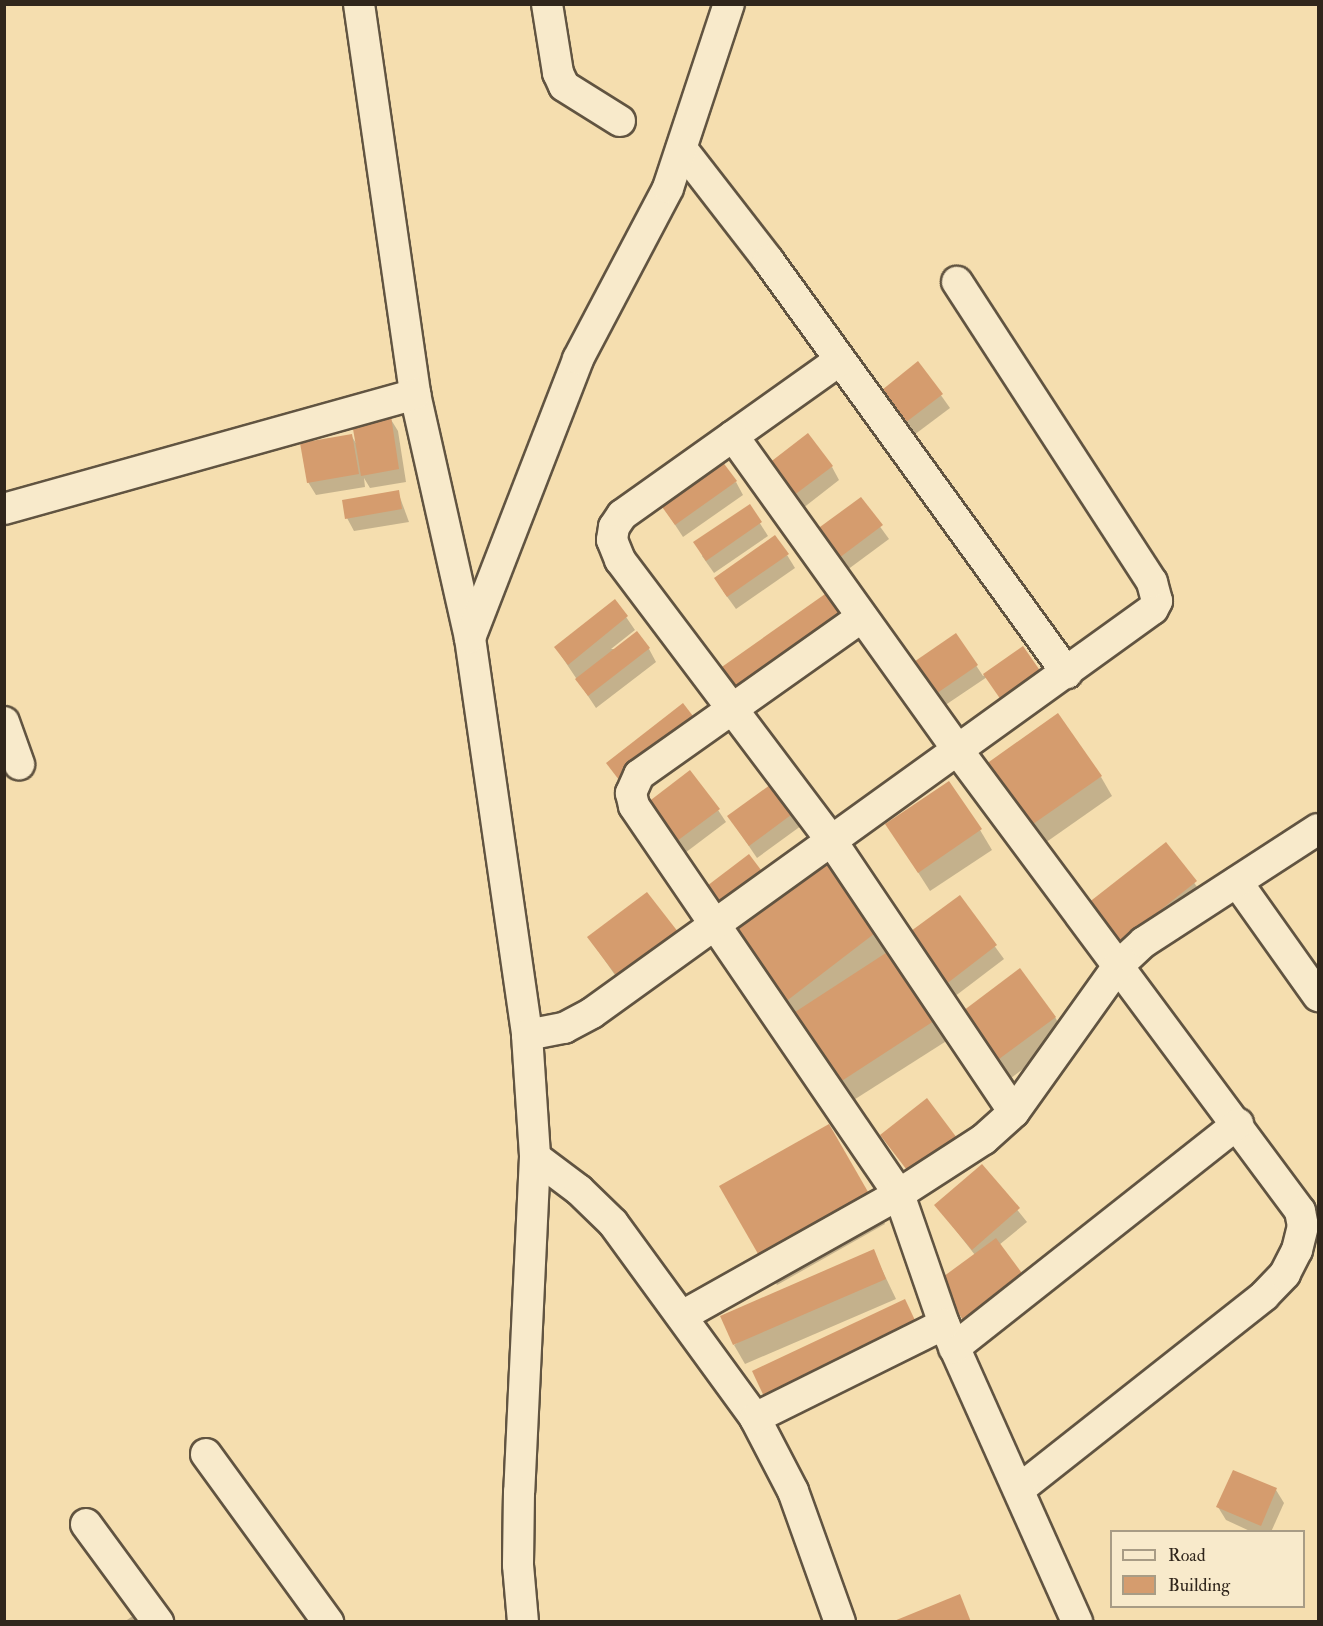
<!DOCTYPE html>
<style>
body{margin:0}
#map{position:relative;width:1323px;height:1626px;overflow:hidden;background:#f5deaf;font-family:"IM FELL Double Pica",serif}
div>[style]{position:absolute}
.shadow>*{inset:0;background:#0003}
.building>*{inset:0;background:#d59c6e}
.roads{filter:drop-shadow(2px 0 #615441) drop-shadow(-2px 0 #615441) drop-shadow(0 2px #615441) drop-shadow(0 -2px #615441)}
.minor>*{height:30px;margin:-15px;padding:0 15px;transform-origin:15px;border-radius:15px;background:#f8eacb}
span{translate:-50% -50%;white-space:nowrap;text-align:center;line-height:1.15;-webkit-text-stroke:6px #f8eacb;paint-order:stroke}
.frame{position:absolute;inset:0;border:6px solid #30261c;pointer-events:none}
.legend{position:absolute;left:1110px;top:1530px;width:195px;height:78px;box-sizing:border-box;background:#f8eacb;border:2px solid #a89c85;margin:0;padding:8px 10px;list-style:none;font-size:18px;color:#30261c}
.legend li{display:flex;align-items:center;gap:12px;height:30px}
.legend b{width:30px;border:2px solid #a89c85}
</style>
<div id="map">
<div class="shadow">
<div style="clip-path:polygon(918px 363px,950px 408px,910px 438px,886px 407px)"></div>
<div style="clip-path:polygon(390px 418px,398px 431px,406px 482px,370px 488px,364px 478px,365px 487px,316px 495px,308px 482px,351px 435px,357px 445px)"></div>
<div style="clip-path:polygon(832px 467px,839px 480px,798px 512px,773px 480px)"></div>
<div style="clip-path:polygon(736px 482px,743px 495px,683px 537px,662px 505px)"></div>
<div style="clip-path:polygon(398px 492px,409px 522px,354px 531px,347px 518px)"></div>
<div style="clip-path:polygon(860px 499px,889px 539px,839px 576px,819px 549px)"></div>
<div style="clip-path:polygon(749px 506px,768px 536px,714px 573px,702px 556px)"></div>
<div style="clip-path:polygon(787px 555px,795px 568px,736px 609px,723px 591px)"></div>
<div style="clip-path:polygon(615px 601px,635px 630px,611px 649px,649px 649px,656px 662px,596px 708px,556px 648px)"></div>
<div style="clip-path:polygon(956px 635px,983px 676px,1023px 648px,1057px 698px,1019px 725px,987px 677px,938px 710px,918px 680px)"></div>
<div style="clip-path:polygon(1101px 777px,1112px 796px,1035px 850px,992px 789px)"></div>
<div style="clip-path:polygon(718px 810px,726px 822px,681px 856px,652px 819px)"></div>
<div style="clip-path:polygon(798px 810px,805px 823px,757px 858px,729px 817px)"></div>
<div style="clip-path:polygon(887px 824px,980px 830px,992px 850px,930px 891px)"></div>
<div style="clip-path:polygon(1166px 844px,1208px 902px,1126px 966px,1097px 928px)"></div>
<div style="clip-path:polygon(829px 858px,948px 1040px,849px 1103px,739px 956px)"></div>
<div style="clip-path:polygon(959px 897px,1004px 959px,954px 997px,917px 947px)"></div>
<div style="clip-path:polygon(589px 938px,692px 958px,634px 1002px)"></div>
<div style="clip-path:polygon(1055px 1017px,1066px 1037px,1007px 1081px,972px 1034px)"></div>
<div style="clip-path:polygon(829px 1126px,885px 1224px,777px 1285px,721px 1187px)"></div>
<div style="clip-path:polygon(982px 1166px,1027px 1222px,999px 1245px,975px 1337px,946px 1296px,975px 1255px,936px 1205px)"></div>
<div style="clip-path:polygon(873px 1251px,896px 1299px,745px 1364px,734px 1345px)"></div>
<div style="clip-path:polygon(904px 1301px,930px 1351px,779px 1422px)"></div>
<div style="clip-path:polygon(1276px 1490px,1284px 1503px,1271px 1532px,1252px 1532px,1226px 1520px,1218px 1507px)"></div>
<div style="clip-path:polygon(140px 1611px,147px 1622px,124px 1622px)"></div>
</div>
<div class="building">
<div style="clip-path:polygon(918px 361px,943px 394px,901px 426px,877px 394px)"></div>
<div style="clip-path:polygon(391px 416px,399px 469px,361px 476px,352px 423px)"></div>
<div style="clip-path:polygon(808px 433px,833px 466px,789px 499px,764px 467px)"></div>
<div style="clip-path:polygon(352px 434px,359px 474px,307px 483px,300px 443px)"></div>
<div style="clip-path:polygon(722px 461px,737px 481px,675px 525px,660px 504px)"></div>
<div style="clip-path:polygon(399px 490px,402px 509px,345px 519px,342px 500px)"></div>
<div style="clip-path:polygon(861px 497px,883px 525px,831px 564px,809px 535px)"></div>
<div style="clip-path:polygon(750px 504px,762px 522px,706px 561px,693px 542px)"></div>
<div style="clip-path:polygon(775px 535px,789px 554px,727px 597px,714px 578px)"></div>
<div style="clip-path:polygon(835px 587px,850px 608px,724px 697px,709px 676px)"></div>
<div style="clip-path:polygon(615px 599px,628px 616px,568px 665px,554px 647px)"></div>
<div style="clip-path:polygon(637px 631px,650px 648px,588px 696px,575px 679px)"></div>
<div style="clip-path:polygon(956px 633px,978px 665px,930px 698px,908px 666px)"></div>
<div style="clip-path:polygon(1023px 646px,1050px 685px,1010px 713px,983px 674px)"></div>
<div style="clip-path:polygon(683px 703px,696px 720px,619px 780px,606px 763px)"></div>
<div style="clip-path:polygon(1058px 713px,1102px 776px,1023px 831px,979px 769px)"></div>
<div style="clip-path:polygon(690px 770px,720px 809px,673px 844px,643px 806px)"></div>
<div style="clip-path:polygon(777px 780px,799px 809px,749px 846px,727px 816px)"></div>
<div style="clip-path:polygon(949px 781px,982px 829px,918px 873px,885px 824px)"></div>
<div style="clip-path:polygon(1166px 842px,1197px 881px,1114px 947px,1083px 907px)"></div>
<div style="clip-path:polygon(749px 854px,764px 874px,718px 909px,703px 889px)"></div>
<div style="clip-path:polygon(829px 856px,883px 927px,780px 1006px,726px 936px)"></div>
<div style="clip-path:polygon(647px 892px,682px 937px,622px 983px,587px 937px)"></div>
<div style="clip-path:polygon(960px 895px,997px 945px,945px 985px,907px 934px)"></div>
<div style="clip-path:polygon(892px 949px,937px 1019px,837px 1084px,792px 1014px)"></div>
<div style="clip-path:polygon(1020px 968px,1056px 1017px,995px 1062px,959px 1014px)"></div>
<div style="clip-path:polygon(927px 1098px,960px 1142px,913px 1178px,880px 1135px)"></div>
<div style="clip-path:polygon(829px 1124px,875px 1204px,765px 1266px,719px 1186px)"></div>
<div style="clip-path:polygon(982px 1164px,1020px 1208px,972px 1250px,934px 1205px)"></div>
<div style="clip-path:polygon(996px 1238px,1027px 1280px,967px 1325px,936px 1282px)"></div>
<div style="clip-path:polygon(874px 1249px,886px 1279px,733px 1345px,720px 1316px)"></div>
<div style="clip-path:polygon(905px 1299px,920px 1331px,767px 1403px,752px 1371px)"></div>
<div style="clip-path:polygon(1233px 1470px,1277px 1488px,1261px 1526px,1216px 1507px)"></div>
<div style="clip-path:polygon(960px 1594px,971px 1622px,894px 1622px,894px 1621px)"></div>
</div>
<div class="roads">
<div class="minor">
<div style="left:359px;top:4px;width:394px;rotate:81.8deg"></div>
<div style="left:415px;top:394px;width:250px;rotate:77.3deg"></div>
<div style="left:470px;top:638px;width:401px;rotate:81.8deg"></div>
<div style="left:527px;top:1035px;width:122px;rotate:86.2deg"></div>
<div style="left:535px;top:1157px;width:335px;rotate:92.7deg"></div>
<div style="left:519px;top:1492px;width:73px;rotate:90.8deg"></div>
<div style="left:518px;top:1565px;width:57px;rotate:85deg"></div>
<div style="left:547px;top:4px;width:70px;rotate:80.9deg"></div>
<div style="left:558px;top:73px;width:14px;rotate:65deg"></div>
<div style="left:564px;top:86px;width:66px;rotate:32deg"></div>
<div style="left:682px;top:149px;width:140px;rotate:52.2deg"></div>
<div style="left:768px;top:260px;width:510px;rotate:54.1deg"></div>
<div style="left:840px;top:360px;width:267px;rotate:144.6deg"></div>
<div style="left:622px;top:515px;width:14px;rotate:124deg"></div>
<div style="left:614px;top:527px;width:13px;rotate:99deg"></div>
<div style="left:612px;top:540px;width:22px;rotate:68deg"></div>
<div style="left:620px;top:560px;width:354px;rotate:53deg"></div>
<div style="left:833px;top:843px;width:324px;rotate:56.1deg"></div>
<div style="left:733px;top:436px;width:388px;rotate:54.4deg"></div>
<div style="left:959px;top:752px;width:572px;rotate:53.39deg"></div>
<div style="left:1300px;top:1211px;width:15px;rotate:79deg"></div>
<div style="left:1303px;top:1226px;width:25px;rotate:104deg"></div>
<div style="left:1297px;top:1250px;width:27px;rotate:117deg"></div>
<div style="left:1285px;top:1274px;width:30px;rotate:134deg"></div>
<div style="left:1264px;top:1296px;width:311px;rotate:141.7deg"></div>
<div style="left:4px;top:509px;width:427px;rotate:-15.6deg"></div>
<div style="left:862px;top:617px;width:273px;rotate:144.7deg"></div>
<div style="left:639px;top:775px;width:20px;rotate:114deg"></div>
<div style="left:631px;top:793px;width:13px;rotate:77deg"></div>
<div style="left:634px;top:806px;width:470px;rotate:55.7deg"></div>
<div style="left:899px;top:1194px;width:138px;rotate:70.9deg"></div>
<div style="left:944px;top:1324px;width:326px;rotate:65.9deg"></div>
<div style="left:470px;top:638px;width:299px;rotate:-68.8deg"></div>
<div style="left:578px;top:359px;width:193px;rotate:-62.2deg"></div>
<div style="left:668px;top:188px;width:194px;rotate:-71.7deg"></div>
<div style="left:4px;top:722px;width:45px;rotate:70.3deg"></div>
<div style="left:1237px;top:882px;width:140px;rotate:54.6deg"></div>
<div style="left:527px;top:1035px;width:38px;rotate:-11deg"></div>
<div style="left:564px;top:1028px;width:32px;rotate:-28deg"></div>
<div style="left:592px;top:1013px;width:691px;rotate:-35.76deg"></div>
<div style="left:1153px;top:609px;width:9px;rotate:-63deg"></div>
<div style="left:1157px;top:601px;width:20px;rotate:-105deg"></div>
<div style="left:1152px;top:582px;width:358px;rotate:-123deg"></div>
<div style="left:535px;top:1157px;width:55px;rotate:36.9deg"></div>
<div style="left:579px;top:1190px;width:47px;rotate:44.1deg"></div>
<div style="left:613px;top:1223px;width:241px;rotate:53.9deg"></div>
<div style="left:755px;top:1418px;width:82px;rotate:62.5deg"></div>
<div style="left:793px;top:1491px;width:139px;rotate:70.3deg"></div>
<div style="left:682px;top:1316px;width:249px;rotate:-29.3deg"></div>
<div style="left:899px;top:1194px;width:101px;rotate:-32.9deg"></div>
<div style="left:984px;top:1139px;width:40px;rotate:-42deg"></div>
<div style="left:1014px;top:1112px;width:179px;rotate:-54.5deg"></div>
<div style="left:1118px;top:966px;width:35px;rotate:-43deg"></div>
<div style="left:1144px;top:942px;width:207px;rotate:-33deg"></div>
<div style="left:954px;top:1348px;width:362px;rotate:-38.3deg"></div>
<div style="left:755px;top:1418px;width:211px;rotate:-26.4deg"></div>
<div style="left:206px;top:1454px;width:208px;rotate:54deg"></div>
<div style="left:86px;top:1524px;width:122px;rotate:53.7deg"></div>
</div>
</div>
<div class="frame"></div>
<ul class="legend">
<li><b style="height:8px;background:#f8eacb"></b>Road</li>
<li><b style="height:16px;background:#d59c6e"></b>Building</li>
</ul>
</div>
